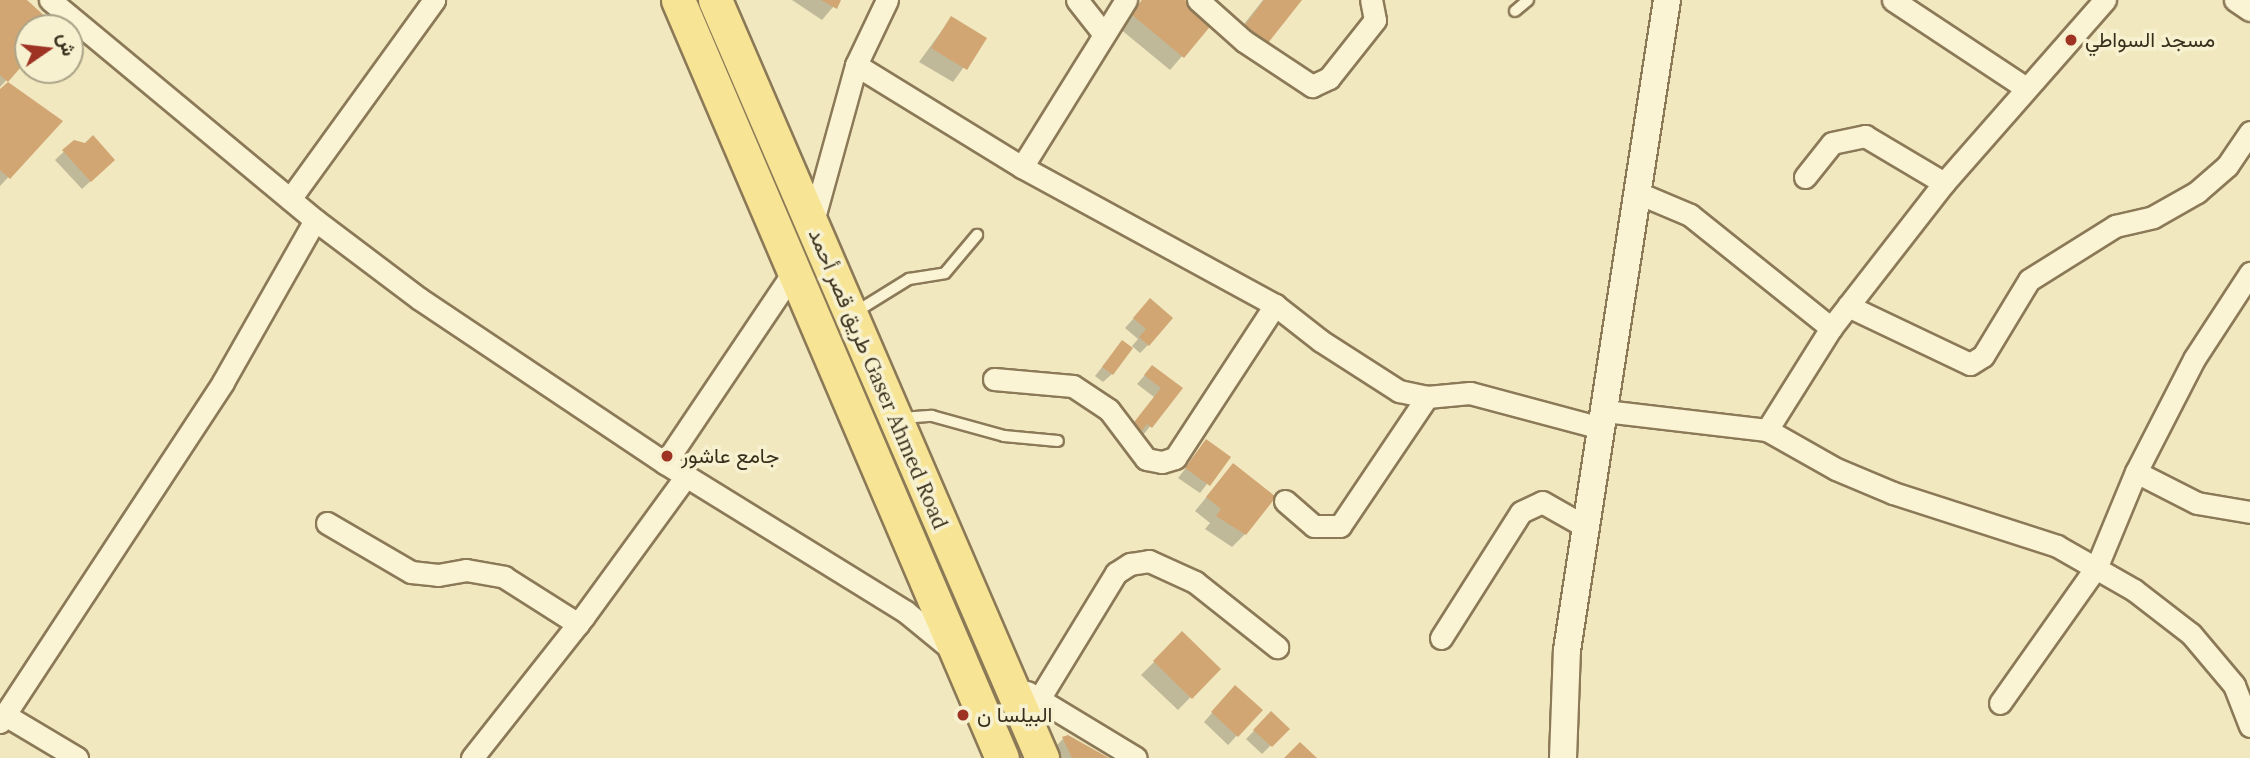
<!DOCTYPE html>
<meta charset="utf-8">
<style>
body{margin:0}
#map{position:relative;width:2250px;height:758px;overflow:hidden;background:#f1e8c0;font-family:Lora,Vazirmatn,serif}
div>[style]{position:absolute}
.shadow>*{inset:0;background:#0003}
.building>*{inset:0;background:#d1a673}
.roads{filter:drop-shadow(2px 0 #8b7957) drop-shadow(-2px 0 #8b7957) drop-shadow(0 2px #8b7957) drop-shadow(0 -2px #8b7957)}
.service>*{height:10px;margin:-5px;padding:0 5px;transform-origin:5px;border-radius:5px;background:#fbf4d4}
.minor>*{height:21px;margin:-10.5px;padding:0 10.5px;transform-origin:10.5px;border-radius:10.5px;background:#fbf4d4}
.tertiary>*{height:26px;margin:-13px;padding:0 13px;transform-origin:13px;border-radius:13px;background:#fbf4d4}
.primary>*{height:33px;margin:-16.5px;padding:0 16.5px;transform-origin:16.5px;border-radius:16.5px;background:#f7e595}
.dots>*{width:19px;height:19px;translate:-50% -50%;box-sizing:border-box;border:4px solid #f7f1d0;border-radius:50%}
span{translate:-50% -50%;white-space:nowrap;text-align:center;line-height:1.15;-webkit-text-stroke:7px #f7f1d0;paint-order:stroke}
.poi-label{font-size:21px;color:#392e1c}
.left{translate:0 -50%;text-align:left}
.street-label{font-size:21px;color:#392e1c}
.north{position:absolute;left:14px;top:14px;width:70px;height:70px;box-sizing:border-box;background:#f7f1d0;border:2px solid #aba388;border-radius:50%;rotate:76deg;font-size:19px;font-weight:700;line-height:28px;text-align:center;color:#392e1c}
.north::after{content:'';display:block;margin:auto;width:24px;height:32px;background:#9e3223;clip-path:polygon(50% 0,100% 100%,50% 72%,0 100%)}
</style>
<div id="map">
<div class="shadow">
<div style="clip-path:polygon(0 0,25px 0,54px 28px,28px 28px,28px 57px,0 87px)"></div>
<div style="clip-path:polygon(792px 0,839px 0,822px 20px)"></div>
<div style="clip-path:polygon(1142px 0,1182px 0,1210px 24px,1170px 70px,1119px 28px)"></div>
<div style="clip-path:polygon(1263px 0,1299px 0,1254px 54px,1233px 38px)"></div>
<div style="clip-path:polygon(951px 18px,984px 39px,953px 82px,919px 62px)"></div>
<div style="clip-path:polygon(0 92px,60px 122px,0 186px)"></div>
<div style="clip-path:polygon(74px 142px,105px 168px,82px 189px,55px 160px)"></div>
<div style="clip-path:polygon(1150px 300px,1148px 345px,1140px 353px,1132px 346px,1138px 339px,1125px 328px)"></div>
<div style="clip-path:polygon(1122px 342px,1112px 374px,1103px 382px,1095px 376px)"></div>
<div style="clip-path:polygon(1152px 367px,1181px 388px,1143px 435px,1124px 436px,1154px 397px,1137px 384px)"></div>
<div style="clip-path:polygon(1207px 441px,1228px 457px,1200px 493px,1178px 478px)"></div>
<div style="clip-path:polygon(1233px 465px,1245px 534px,1232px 547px,1205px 529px,1210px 523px,1195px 511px)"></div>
<div style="clip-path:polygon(1182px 634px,1218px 669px,1178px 710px,1141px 675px)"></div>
<div style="clip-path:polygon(1227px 696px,1260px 711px,1228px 745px,1204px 722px)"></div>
<div style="clip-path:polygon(1271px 713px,1287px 729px,1262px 754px,1246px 739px)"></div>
<div style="clip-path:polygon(1063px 739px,1105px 758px,1053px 758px,1050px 752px)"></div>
</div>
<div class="building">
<div style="clip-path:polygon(0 0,27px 0,58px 28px,28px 28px,28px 59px,8px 82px,0 75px)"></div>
<div style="clip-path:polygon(821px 0,841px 0,837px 9px)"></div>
<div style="clip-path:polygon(1142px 0,1185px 0,1213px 23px,1184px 58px,1131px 14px)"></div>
<div style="clip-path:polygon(1264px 0,1302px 0,1268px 43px,1245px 25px)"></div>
<div style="clip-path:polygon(951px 16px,987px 38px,967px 70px,931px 48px)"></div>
<div style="clip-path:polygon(8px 82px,63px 121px,10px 179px,0 170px,0 89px)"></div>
<div style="clip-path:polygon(93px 135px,115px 160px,91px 182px,62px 150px,74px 140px,85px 143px)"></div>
<div style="clip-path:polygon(1150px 298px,1173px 318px,1149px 346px,1139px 337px,1146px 329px,1133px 318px)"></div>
<div style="clip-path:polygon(1122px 340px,1133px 348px,1113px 375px,1102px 367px)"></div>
<div style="clip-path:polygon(1152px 365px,1183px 388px,1152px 428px,1147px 424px,1140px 433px,1131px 426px,1161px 388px,1144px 375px)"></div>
<div style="clip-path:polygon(1206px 439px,1231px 457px,1210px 486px,1185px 468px)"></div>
<div style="clip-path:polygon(1233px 463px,1276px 497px,1246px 535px,1216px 516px,1221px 509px,1206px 497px)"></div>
<div style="clip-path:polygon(1182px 631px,1221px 669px,1192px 699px,1153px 661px)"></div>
<div style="clip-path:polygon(1235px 685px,1263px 710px,1238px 737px,1211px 712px)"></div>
<div style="clip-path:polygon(1271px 711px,1290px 729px,1272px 747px,1253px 730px)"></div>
<div style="clip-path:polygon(1068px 735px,1109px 758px,1072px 758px,1062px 737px)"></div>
<div style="clip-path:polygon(1300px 742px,1317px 758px,1284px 758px)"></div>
</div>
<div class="roads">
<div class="service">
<div style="left:1515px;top:11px;width:17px;rotate:-40deg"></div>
<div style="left:854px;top:313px;width:65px;rotate:-31.7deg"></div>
<div style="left:909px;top:279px;width:36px;rotate:-9deg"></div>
<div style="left:945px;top:273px;width:50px;rotate:-49.9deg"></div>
<div style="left:901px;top:418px;width:31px;rotate:-4deg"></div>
<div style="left:932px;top:416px;width:75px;rotate:15.5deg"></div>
<div style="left:1004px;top:436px;width:54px;rotate:5.3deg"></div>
</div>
<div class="minor">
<div style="left:50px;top:0;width:344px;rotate:39.7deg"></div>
<div style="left:315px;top:220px;width:131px;rotate:37deg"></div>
<div style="left:420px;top:299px;width:295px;rotate:33.8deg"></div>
<div style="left:665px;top:463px;width:283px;rotate:31.7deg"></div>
<div style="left:906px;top:612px;width:57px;rotate:39.3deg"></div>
<div style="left:1077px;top:0;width:42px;rotate:51.8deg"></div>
<div style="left:1198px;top:0;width:62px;rotate:41.7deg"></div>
<div style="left:1244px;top:41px;width:82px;rotate:33.5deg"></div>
<div style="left:1312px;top:86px;width:19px;rotate:-25deg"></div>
<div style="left:1329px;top:78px;width:74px;rotate:-51.6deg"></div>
<div style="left:1375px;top:20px;width:20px;rotate:-101deg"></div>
<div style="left:1893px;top:0;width:159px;rotate:33.5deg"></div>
<div style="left:2235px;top:0;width:18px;rotate:34deg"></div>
<div style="left:856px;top:65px;width:195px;rotate:31.6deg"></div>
<div style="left:1022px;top:167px;width:288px;rotate:28.6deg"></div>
<div style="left:1275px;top:305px;width:58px;rotate:38deg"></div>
<div style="left:1321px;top:341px;width:93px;rotate:32.7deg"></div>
<div style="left:1399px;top:391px;width:29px;rotate:12deg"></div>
<div style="left:1427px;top:397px;width:43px;rotate:-5.3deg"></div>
<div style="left:1470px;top:393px;width:136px;rotate:15deg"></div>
<div style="left:1022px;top:167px;width:197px;rotate:-58.1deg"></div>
<div style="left:1805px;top:177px;width:43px;rotate:-51.5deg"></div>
<div style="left:1832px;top:143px;width:34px;rotate:-12deg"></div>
<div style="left:1865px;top:136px;width:92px;rotate:30.7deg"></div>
<div style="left:1638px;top:193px;width:56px;rotate:22.9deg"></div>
<div style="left:1690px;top:215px;width:181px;rotate:38.7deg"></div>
<div style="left:290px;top:199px;width:246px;rotate:-54.1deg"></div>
<div style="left:812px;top:225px;width:166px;rotate:-74.6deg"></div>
<div style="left:856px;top:65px;width:72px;rotate:-64.5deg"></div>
<div style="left:1848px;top:306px;width:135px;rotate:25.4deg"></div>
<div style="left:1970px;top:364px;width:15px;rotate:-32deg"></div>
<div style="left:1983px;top:356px;width:89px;rotate:-58.8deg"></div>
<div style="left:2029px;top:280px;width:102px;rotate:-32.1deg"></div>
<div style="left:2115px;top:226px;width:39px;rotate:-13deg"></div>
<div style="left:2153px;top:217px;width:51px;rotate:-29.6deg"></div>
<div style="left:2197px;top:192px;width:40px;rotate:-41deg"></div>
<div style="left:2227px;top:166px;width:41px;rotate:-55.9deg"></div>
<div style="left:994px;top:379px;width:79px;rotate:5.1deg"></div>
<div style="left:1073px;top:386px;width:43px;rotate:33.7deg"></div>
<div style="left:1109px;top:410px;width:61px;rotate:52.9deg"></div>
<div style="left:1146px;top:459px;width:16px;rotate:11deg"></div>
<div style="left:1162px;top:462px;width:14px;rotate:-17deg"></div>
<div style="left:1175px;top:458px;width:183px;rotate:-56.8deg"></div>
<div style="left:1605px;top:411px;width:163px;rotate:6.7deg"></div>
<div style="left:1767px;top:430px;width:79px;rotate:29.5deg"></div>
<div style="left:1836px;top:469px;width:62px;rotate:22.8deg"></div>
<div style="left:1893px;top:493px;width:172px;rotate:17.9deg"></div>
<div style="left:2057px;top:546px;width:89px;rotate:29.7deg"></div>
<div style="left:2134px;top:590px;width:72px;rotate:37.7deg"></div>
<div style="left:2191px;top:634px;width:67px;rotate:49.9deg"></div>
<div style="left:2234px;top:685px;width:44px;rotate:68.7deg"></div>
<div style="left:1767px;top:430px;width:120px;rotate:-57.9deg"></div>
<div style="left:1831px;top:328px;width:184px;rotate:-52.1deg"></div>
<div style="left:1944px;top:183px;width:244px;rotate:-48.7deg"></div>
<div style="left:665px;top:463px;width:231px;rotate:-56.1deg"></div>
<div style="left:2136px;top:472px;width:68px;rotate:26.9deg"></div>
<div style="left:2197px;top:503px;width:54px;rotate:9.6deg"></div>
<div style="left:1285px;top:501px;width:38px;rotate:41deg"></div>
<div style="left:1314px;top:526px;width:26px"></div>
<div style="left:1340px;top:526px;width:156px;rotate:-56deg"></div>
<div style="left:327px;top:523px;width:97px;rotate:30.3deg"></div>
<div style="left:411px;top:572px;width:27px;rotate:6deg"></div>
<div style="left:438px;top:575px;width:28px;rotate:-10deg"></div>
<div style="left:466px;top:570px;width:39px;rotate:10deg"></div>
<div style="left:504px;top:577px;width:88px;rotate:32.4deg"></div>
<div style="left:1441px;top:638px;width:149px;rotate:-57.6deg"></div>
<div style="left:1521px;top:512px;width:23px;rotate:-25deg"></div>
<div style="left:1542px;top:502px;width:51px;rotate:29.6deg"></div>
<div style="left:1027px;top:692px;width:127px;rotate:31.2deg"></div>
<div style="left:1039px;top:699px;width:148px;rotate:-58.6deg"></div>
<div style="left:1116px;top:573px;width:17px;rotate:-33deg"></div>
<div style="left:1130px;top:564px;width:19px;rotate:-9deg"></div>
<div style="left:1149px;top:561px;width:51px;rotate:24.5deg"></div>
<div style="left:1195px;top:582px;width:105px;rotate:38.4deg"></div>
<div style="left:2000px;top:703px;width:168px;rotate:-54.7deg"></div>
<div style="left:2097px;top:566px;width:102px;rotate:-67.5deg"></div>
<div style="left:2136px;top:472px;width:127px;rotate:-62.8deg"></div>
<div style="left:2194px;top:359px;width:103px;rotate:-56.9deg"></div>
<div style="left:5px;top:715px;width:84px;rotate:30.8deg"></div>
<div style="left:0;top:722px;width:407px;rotate:-56.7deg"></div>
<div style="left:223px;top:382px;width:186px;rotate:-60.4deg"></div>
<div style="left:472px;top:758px;width:181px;rotate:-51.7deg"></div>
<div style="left:584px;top:616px;width:173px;rotate:-53.9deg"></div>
</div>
<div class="tertiary">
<div style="left:1563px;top:758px;width:108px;rotate:-87.9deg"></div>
<div style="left:1567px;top:650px;width:658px;rotate:-81.25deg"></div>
</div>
<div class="primary">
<div style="left:678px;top:0;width:824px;rotate:66.86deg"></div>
<div style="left:715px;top:0;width:826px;rotate:66.66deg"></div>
</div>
</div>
<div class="dots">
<div style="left:2071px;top:40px;background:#9e3223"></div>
<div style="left:667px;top:456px;background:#9e3223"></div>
<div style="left:963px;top:715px;background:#9e3223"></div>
</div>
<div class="poi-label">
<span class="left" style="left:2085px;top:40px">مسجد السواطي</span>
<span class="left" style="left:681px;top:456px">جامع عاشور</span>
<span class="left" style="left:977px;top:715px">البيلسا ن</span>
</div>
<div class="street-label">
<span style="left:878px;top:379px;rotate:67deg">طريق قصر أحمد Gaser Ahmed Road</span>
</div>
<div class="north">ش</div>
</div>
